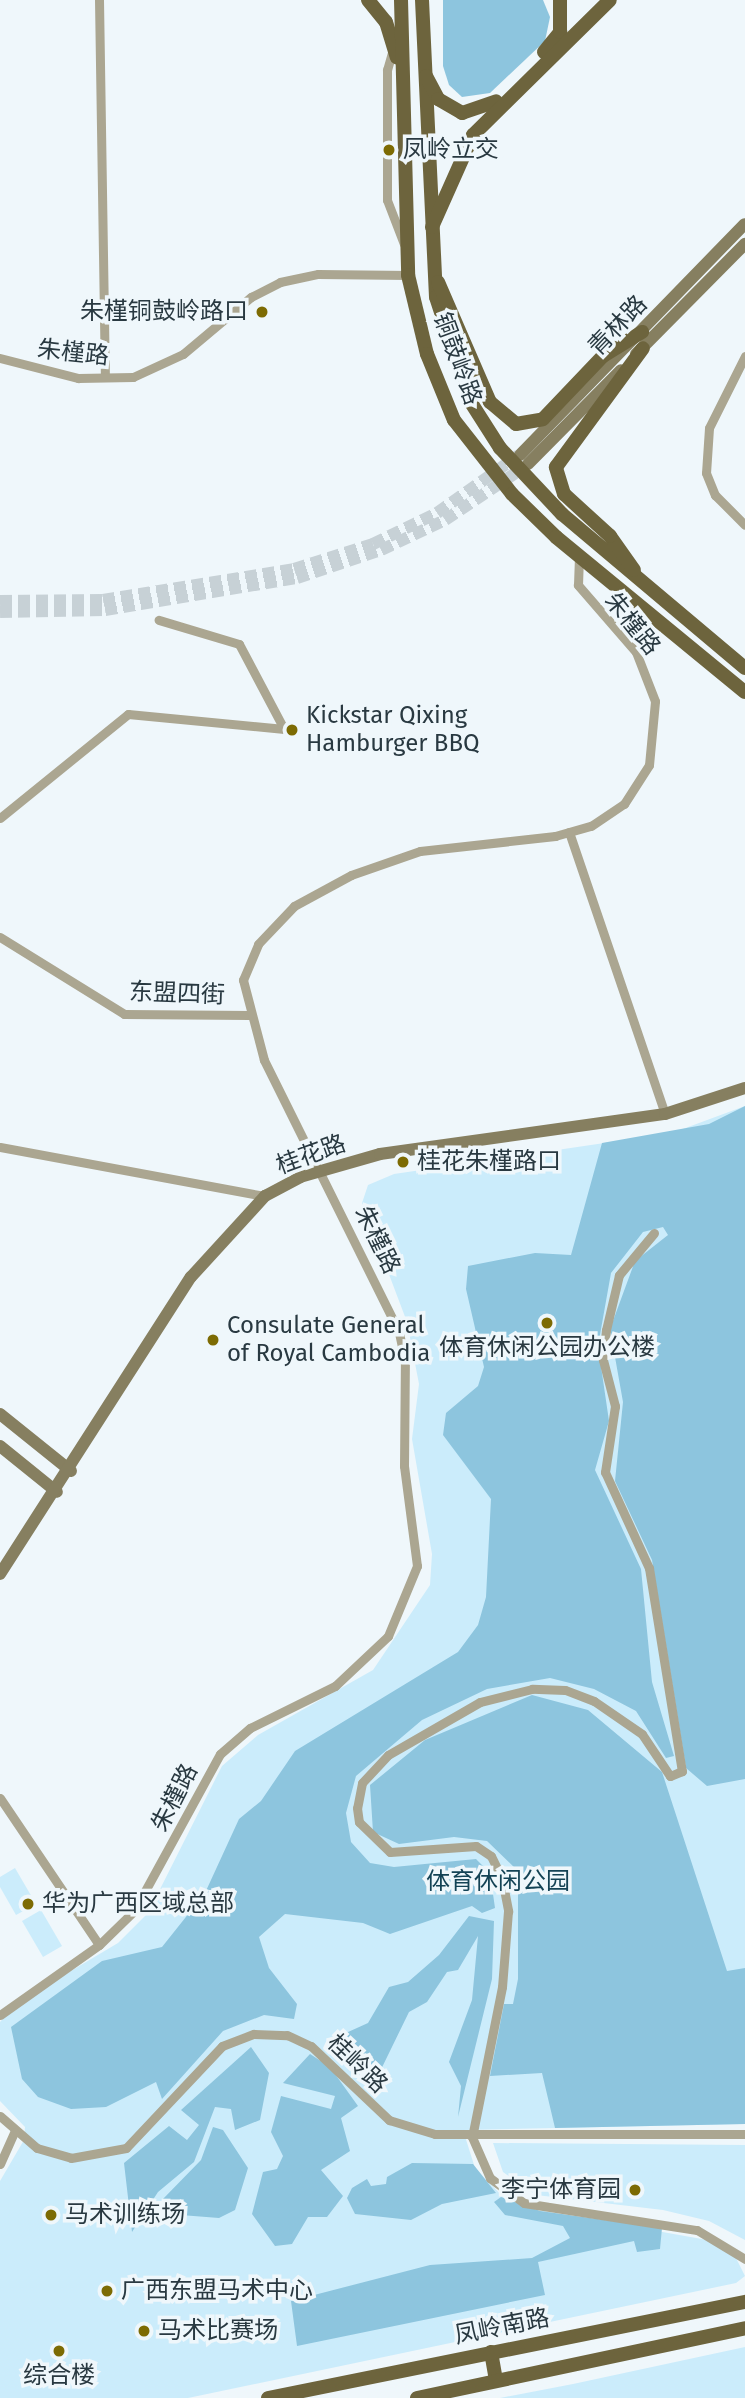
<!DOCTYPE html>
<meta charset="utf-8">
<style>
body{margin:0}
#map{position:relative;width:745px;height:2398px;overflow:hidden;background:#eff7fb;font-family:"Fira Sans","Noto Sans SC",sans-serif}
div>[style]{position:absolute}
.green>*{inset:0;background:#cbecfb}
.forest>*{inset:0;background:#8dc5de}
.secondary-tunnel>*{height:12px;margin-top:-6px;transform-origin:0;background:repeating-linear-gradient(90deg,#c7d1d6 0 12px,transparent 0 18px)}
.street>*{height:9px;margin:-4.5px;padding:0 4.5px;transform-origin:4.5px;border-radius:4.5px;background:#aba691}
.secondary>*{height:12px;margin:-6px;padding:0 6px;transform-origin:6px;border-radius:6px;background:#867f60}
.primary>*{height:14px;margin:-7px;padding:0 7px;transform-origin:7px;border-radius:7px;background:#6d643d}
.dots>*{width:19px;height:19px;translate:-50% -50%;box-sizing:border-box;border:4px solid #eff7fb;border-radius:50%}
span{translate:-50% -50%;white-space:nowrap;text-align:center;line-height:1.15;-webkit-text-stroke:7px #eff7fb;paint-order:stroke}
.poi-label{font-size:24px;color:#293941}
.left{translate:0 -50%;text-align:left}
.right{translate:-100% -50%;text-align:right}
.street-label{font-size:24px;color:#293941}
.park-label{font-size:24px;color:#144355}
</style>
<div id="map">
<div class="green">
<div style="clip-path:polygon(745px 1106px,745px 2124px,463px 2130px,475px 2168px,511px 2205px,713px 2241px,734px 2254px,745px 2276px,736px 2283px,188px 2398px,0 2398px,0 2181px,24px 2140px,25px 2127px,0 2101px,0 2022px,17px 2003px,118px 1943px,148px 1913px,222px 1766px,258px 1735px,373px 1670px,430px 1585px,432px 1554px,412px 1439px,419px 1384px,407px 1322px,362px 1203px,368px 1185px,394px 1174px,672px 1133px)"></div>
<div style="clip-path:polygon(15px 1868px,36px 1904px,16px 1915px,0 1887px,0 1877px)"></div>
<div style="clip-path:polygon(41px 1910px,62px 1946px,43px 1957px,22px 1921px)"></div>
<div style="clip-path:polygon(493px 2143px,745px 2145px,745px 2240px,709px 2221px,663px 2210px,536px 2195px,503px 2172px)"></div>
<div style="clip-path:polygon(745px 2347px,745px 2398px,500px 2398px,573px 2384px)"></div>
</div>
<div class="forest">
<div style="clip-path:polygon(443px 0,543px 0,550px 17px,545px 41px,490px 93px,462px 97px,449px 85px,443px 66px)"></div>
<div style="clip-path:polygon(745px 1106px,745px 1779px,707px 1786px,686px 1768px,652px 1560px,615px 1481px,623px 1402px,610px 1329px,635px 1261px,668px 1235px,663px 1227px,643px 1232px,611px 1273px,598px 1346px,609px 1421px,595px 1470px,641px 1569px,652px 1682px,674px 1756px,666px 1758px,636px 1711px,594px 1689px,550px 1678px,487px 1689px,422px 1720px,356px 1776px,346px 1813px,351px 1842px,370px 1863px,394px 1867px,476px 1859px,490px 1873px,495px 1908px,482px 1913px,472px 1906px,390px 1934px,363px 1923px,285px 1914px,259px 1937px,269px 1968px,297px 2004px,294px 2019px,264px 2015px,223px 2031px,162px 2099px,156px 2082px,106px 2107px,71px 2109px,38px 2097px,22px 2079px,11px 2027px,102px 1961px,162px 1947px,205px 1893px,239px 1819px,261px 1801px,295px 1751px,458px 1652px,478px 1625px,486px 1597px,491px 1499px,443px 1435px,446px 1413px,478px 1386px,484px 1367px,466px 1289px,468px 1266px,535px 1253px,571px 1255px,602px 1143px,709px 1124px)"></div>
<div style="clip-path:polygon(532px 1695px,588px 1710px,662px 1772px,727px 1971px,745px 1968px,745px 2124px,555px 2128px,542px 2073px,490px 2076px,504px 2004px,513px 2004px,518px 1979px,518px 1871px,487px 1841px,454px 1837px,399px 1844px,373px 1832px,370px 1785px,425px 1740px)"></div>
<div style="clip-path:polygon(469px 1916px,494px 1921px,492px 1979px,458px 2117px,461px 2086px,449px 2062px,472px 2000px,478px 1936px,458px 1970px,447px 1972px,427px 2002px,409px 2012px,371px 2090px,355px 2075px,359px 2062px,337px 2037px,368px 2023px,389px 1987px,408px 1982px,439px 1955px)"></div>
<div style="clip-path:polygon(251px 2047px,269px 2073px,260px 2120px,235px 2130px,231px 2109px,215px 2107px,194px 2162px,158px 2192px,132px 2232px,124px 2163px,169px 2126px,187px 2140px,199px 2125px,181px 2110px)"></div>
<div style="clip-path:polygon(310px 2054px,330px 2067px,358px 2106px,341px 2118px,350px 2151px,321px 2170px,343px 2196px,327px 2217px,308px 2217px,292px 2244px,275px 2246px,252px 2214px,263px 2172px,277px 2169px,283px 2156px,271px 2132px,281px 2096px,331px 2109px,335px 2096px,283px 2083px)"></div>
<div style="clip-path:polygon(213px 2127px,223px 2130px,248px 2168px,235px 2210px,219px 2218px,168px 2214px,162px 2200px,201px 2160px)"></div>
<div style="clip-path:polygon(412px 2163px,473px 2164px,496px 2193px,442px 2204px,411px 2220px,355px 2214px,347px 2198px,352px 2188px,367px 2179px,371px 2186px,386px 2184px,387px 2177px)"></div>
<div style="clip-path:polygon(501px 2197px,540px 2211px,662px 2228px,660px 2249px,637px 2252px,634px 2241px,538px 2262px,545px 2295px,297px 2346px,291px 2301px,430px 2265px,532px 2258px,570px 2238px,563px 2226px,505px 2215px,494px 2202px)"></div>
</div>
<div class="secondary-tunnel">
<div style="left:0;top:601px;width:103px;rotate:-0.6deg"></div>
<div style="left:103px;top:600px;width:193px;rotate:-9.2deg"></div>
<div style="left:294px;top:569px;width:83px;rotate:-17.6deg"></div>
<div style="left:373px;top:544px;width:71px;rotate:-25.8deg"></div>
<div style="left:437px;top:513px;width:100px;rotate:-35.3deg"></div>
<div style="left:0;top:612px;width:105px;rotate:-1.1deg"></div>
<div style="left:105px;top:610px;width:195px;rotate:-9.5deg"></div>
<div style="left:297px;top:578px;width:89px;rotate:-18.4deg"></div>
<div style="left:381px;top:550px;width:71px;rotate:-25.1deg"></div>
<div style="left:445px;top:520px;width:97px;rotate:-33.7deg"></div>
</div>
<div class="street">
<div style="left:99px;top:0;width:377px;rotate:89.1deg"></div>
<div style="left:393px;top:49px;width:22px;rotate:106deg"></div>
<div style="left:387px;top:70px;width:130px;rotate:90deg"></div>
<div style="left:387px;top:200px;width:47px;rotate:68.9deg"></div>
<div style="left:745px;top:356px;width:80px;rotate:116.6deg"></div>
<div style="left:709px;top:428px;width:45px;rotate:93.8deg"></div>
<div style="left:706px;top:473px;width:24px;rotate:68deg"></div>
<div style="left:715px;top:495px;width:42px;rotate:45deg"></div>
<div style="left:0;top:358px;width:81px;rotate:14.4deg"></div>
<div style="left:78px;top:378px;width:55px;rotate:-1deg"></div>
<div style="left:133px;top:377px;width:55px;rotate:-24.7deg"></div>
<div style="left:183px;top:354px;width:89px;rotate:-40deg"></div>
<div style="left:251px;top:297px;width:33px;rotate:-27deg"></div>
<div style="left:280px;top:282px;width:39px;rotate:-12deg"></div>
<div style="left:318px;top:274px;width:90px;rotate:0.6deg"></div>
<div style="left:0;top:818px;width:165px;rotate:-39.1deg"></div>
<div style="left:128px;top:714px;width:157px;rotate:5.5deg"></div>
<div style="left:284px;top:729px;width:96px;rotate:-117.9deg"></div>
<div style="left:239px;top:644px;width:84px;rotate:-163.3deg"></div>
<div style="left:569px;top:832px;width:298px;rotate:71.2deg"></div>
<div style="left:0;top:937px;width:146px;rotate:31.8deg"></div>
<div style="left:124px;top:1014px;width:125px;rotate:0.5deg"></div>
<div style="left:0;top:1147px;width:269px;rotate:10.5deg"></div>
<div style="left:654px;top:1233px;width:55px;rotate:129.8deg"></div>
<div style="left:619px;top:1275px;width:57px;rotate:103.3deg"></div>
<div style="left:606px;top:1330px;width:30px;rotate:96deg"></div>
<div style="left:603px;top:1360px;width:48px;rotate:75.4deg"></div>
<div style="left:615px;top:1406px;width:67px;rotate:98.6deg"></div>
<div style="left:605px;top:1472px;width:106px;rotate:65.4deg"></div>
<div style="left:649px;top:1568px;width:206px;rotate:80.8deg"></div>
<div style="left:682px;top:1771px;width:13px;rotate:157deg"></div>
<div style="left:670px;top:1776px;width:50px;rotate:-123.7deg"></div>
<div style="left:642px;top:1734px;width:58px;rotate:-145.5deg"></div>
<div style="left:594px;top:1701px;width:31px;rotate:-159deg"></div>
<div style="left:565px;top:1690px;width:33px;rotate:-178deg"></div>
<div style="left:532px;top:1689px;width:54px;rotate:166deg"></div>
<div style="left:480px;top:1702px;width:106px;rotate:150.1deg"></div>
<div style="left:388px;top:1755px;width:38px;rotate:133deg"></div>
<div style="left:362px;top:1783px;width:25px;rotate:101deg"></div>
<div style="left:357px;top:1808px;width:14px;rotate:82deg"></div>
<div style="left:359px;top:1822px;width:43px;rotate:44.1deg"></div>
<div style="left:390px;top:1852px;width:86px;rotate:-4deg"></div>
<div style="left:476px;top:1846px;width:18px;rotate:34deg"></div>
<div style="left:491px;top:1856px;width:25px;rotate:64deg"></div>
<div style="left:502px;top:1879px;width:33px;rotate:79deg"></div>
<div style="left:508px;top:1911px;width:76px;rotate:94.5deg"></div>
<div style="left:502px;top:1987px;width:153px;rotate:101.3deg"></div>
<div style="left:472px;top:2137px;width:45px;rotate:66.3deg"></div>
<div style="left:490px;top:2178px;width:42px;rotate:36.3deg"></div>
<div style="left:524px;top:2203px;width:175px;rotate:8.9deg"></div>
<div style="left:697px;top:2230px;width:56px;rotate:31.1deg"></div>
<div style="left:0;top:1798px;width:177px;rotate:56deg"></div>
<div style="left:99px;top:1945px;width:49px;rotate:-44.2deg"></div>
<div style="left:134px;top:1911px;width:179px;rotate:-61.3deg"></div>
<div style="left:220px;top:1754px;width:40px;rotate:-41deg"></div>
<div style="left:250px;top:1728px;width:95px;rotate:-26.3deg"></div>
<div style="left:335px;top:1686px;width:73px;rotate:-43.3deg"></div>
<div style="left:388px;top:1636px;width:76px;rotate:-67.5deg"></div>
<div style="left:417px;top:1566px;width:101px;rotate:-97.4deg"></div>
<div style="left:404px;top:1466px;width:105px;rotate:-89.5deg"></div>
<div style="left:405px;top:1361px;width:30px;rotate:-102deg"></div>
<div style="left:399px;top:1332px;width:304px;rotate:-116.4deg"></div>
<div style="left:264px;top:1060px;width:83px;rotate:-104.7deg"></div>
<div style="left:243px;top:980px;width:39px;rotate:-67deg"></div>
<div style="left:258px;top:944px;width:52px;rotate:-46.5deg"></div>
<div style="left:294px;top:906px;width:65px;rotate:-28.5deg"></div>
<div style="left:351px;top:875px;width:73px;rotate:-19.2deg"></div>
<div style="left:420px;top:851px;width:136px;rotate:-6.3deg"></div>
<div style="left:555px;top:836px;width:37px;rotate:-16deg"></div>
<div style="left:591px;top:826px;width:40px;rotate:-34deg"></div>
<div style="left:624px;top:804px;width:46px;rotate:-57.3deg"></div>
<div style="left:649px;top:765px;width:64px;rotate:-84.6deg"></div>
<div style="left:655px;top:701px;width:53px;rotate:-111.2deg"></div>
<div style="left:636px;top:652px;width:89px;rotate:-130.9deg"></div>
<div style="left:578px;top:585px;width:28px;rotate:-88deg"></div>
<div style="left:0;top:2015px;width:121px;rotate:-35.3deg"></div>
<div style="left:0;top:2116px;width:49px;rotate:40.9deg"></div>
<div style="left:37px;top:2148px;width:35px;rotate:16deg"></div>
<div style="left:71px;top:2158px;width:56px;rotate:-10.3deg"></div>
<div style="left:126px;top:2148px;width:140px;rotate:-46.7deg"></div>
<div style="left:222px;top:2046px;width:34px;rotate:-21deg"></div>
<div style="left:254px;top:2034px;width:33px;rotate:2deg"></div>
<div style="left:287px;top:2035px;width:26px;rotate:25deg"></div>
<div style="left:311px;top:2046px;width:108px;rotate:43.5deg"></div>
<div style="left:389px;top:2120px;width:48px;rotate:16.9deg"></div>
<div style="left:435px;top:2134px;width:310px"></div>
<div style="left:0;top:2164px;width:35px;rotate:-66deg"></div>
</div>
<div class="secondary">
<div style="left:636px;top:354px;width:155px;rotate:-45.3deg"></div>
<div style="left:520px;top:455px;width:322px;rotate:-45.8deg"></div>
<div style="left:528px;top:464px;width:132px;rotate:-45.3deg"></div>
<div style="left:0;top:1414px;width:91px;rotate:38.8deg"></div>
<div style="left:0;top:1446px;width:73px;rotate:38.9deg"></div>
<div style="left:0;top:1574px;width:353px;rotate:-57.3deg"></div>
<div style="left:191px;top:1277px;width:110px;rotate:-47.6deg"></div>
<div style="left:265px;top:1196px;width:40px;rotate:-28deg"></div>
<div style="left:300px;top:1177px;width:83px;rotate:-16deg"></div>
<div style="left:380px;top:1154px;width:288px;rotate:-8deg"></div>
<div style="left:665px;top:1114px;width:84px;rotate:-18deg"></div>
</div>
<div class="primary">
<div style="left:368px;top:0;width:28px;rotate:51deg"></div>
<div style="left:386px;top:22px;width:37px;rotate:73deg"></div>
<div style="left:401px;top:0;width:275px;rotate:88.5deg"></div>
<div style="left:408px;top:275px;width:81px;rotate:76.5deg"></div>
<div style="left:427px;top:354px;width:71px;rotate:67.8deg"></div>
<div style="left:454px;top:420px;width:94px;rotate:51.9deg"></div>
<div style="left:512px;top:494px;width:62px;rotate:44.3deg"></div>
<div style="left:556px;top:537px;width:244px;rotate:39.4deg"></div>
<div style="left:422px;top:0;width:297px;rotate:87.3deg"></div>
<div style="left:436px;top:297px;width:109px;rotate:71.9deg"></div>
<div style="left:470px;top:401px;width:56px;rotate:57.4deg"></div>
<div style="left:500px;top:448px;width:91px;rotate:46.8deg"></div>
<div style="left:562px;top:514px;width:239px;rotate:40.1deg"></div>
<div style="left:544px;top:52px;width:26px;rotate:-51deg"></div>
<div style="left:560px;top:32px;width:32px;rotate:-90deg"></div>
<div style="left:426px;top:76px;width:26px;rotate:62deg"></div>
<div style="left:438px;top:99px;width:28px;rotate:30deg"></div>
<div style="left:462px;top:113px;width:36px;rotate:-19deg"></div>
<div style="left:432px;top:227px;width:101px;rotate:-66deg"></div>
<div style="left:473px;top:135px;width:192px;rotate:-44.6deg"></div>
<div style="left:438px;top:282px;width:131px;rotate:66.6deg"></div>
<div style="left:490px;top:402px;width:34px;rotate:40deg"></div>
<div style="left:516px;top:424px;width:27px;rotate:-10deg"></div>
<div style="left:543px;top:419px;width:87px;rotate:-46.4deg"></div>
<div style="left:603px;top:356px;width:46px;rotate:-31.6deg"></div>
<div style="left:634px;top:570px;width:42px;rotate:-125.2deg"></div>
<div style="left:610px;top:536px;width:62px;rotate:-137.6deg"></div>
<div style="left:564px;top:494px;width:28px;rotate:-107deg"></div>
<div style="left:556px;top:467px;width:147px;rotate:-53.8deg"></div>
<div style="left:491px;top:2352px;width:29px;rotate:80deg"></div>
<div style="left:268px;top:2398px;width:487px;rotate:-11.4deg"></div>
<div style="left:417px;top:2398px;width:335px;rotate:-12deg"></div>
</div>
<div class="dots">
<div style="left:389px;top:150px;background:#7d6b03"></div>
<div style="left:262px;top:312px;background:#7d6b03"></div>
<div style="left:292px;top:730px;background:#7d6b03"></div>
<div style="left:403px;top:1162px;background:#7d6b03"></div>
<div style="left:547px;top:1323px;background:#7d6b03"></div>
<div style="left:213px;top:1340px;background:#7d6b03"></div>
<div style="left:28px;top:1904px;background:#7d6b03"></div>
<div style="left:635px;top:2190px;background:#7d6b03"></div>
<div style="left:51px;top:2215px;background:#7d6b03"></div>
<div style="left:107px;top:2291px;background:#7d6b03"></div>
<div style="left:144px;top:2331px;background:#7d6b03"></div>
<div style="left:59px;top:2351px;background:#7d6b03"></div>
</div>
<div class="poi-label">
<span class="left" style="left:403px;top:150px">凤岭立交</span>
<span class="right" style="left:248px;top:312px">朱槿铜鼓岭路口</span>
<span class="left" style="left:306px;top:730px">Kickstar Qixing<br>Hamburger BBQ</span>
<span class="left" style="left:417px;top:1162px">桂花朱槿路口</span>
<span class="left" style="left:227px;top:1340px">Consulate General<br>of Royal Cambodia</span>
<span style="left:547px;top:1348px">体育休闲公园办公楼</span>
<span class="left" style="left:42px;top:1904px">华为广西区域总部</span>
<span class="right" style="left:621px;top:2190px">李宁体育园</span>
<span class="left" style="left:65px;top:2215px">马术训练场</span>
<span class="left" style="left:121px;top:2291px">广西东盟马术中心</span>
<span class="left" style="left:158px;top:2331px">马术比赛场</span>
<span style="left:59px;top:2376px">综合楼</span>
</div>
<div class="street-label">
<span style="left:618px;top:326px;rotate:-46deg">青林路</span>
<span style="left:73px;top:353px;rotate:6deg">朱槿路</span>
<span style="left:457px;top:359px;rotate:70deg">铜鼓岭路</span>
<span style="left:632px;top:624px;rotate:51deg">朱槿路</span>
<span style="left:177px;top:994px;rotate:2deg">东盟四街</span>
<span style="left:311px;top:1155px;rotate:-20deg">桂花路</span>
<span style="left:377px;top:1240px;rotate:64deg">朱槿路</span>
<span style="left:175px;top:1798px;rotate:-63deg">朱槿路</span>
<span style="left:357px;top:2064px;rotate:44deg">桂岭路</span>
<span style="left:502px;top:2327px;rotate:-11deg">凤岭南路</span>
</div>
<div class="park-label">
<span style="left:498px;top:1882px">体育休闲公园</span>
</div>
</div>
